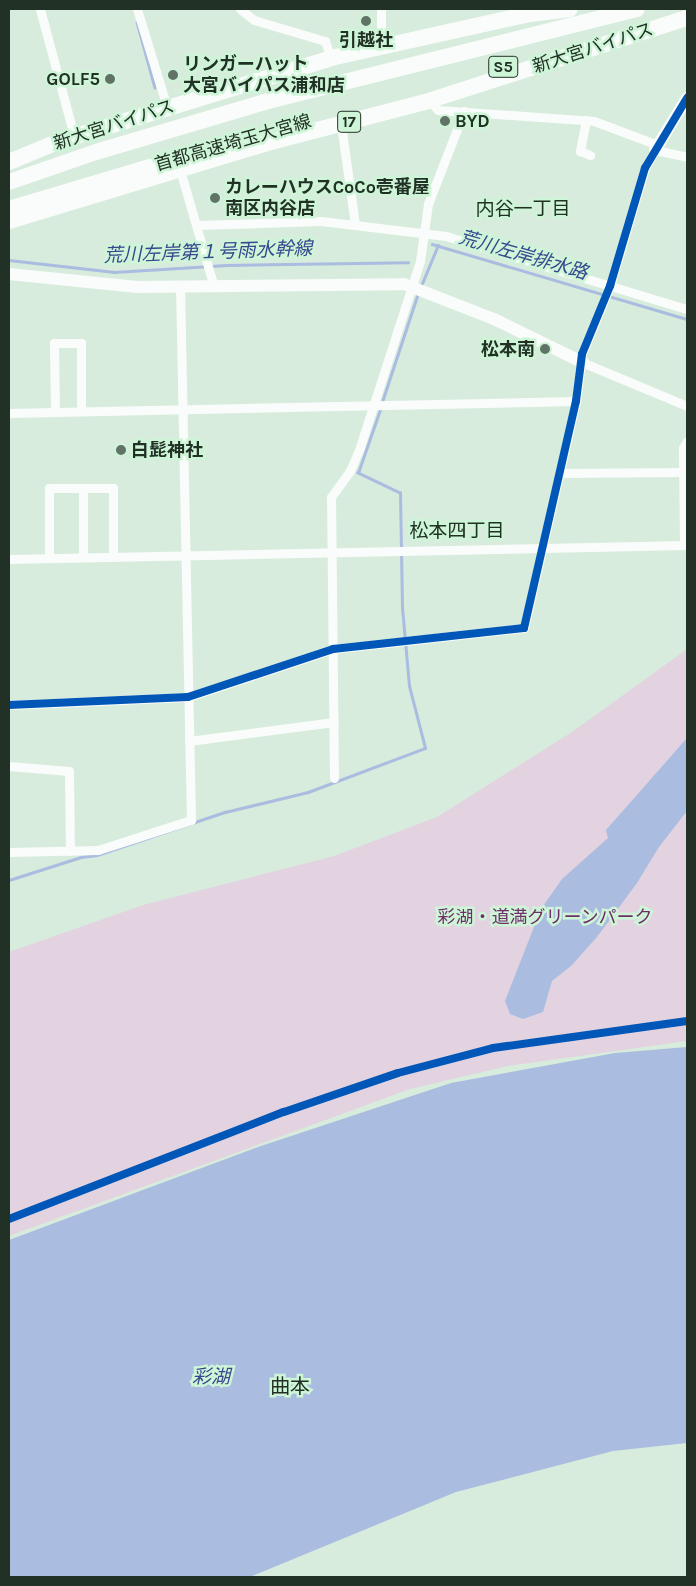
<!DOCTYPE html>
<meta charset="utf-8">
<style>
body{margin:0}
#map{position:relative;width:696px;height:1586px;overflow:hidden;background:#d7ecdc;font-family:Karla,"Noto Sans JP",sans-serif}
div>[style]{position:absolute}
.green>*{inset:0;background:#e3d3e1}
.water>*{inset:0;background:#aabce0}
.stream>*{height:2.5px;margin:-1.25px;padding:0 1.25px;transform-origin:1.25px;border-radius:1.25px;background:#aabce0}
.street>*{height:9px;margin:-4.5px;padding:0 4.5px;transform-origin:4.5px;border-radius:4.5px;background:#f9fcfa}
.secondary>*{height:12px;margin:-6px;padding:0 6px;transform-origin:6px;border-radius:6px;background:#f9fcfa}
.highway>*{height:16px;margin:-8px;padding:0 8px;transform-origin:8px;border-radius:8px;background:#f9fcfa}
.cycleway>*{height:8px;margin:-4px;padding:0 4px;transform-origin:4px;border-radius:4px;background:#0057b8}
.dots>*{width:14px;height:14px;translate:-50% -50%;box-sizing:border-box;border:2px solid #cef5d7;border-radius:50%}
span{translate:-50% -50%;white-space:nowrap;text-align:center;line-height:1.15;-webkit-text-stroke:5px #cef5d7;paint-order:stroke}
.shield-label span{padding:1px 4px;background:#cef5d7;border:1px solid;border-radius:4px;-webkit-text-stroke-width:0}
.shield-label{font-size:16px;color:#223126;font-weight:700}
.poi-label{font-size:18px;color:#223126;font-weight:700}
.left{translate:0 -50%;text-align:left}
.right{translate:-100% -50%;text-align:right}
.street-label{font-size:18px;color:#223126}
.park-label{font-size:18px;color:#6e2f68}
.neighbourhood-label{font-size:19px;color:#223126}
.water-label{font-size:19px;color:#38478e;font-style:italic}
.quarter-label{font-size:20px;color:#223126}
.frame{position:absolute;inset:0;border:10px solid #223126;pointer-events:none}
</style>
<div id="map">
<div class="green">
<div style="clip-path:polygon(687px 649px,687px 1041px,508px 1066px,410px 1089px,9px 1236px,9px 952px,143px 905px,334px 856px,437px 817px,572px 732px)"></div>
</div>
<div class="water">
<div style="clip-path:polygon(687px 738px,687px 811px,659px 847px,637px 883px,597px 937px,571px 966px,552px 981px,543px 1012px,523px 1019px,510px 1014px,505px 1001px,541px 909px,562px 879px,608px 838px,606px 830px)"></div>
<div style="clip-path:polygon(687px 1047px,687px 1443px,613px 1451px,456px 1492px,250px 1577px,9px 1577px,9px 1240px,261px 1146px,451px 1083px,615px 1053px)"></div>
</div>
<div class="stream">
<div style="left:137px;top:22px;width:68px;rotate:74.7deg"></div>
<div style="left:432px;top:244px;width:266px;rotate:16.4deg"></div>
<div style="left:9px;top:260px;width:106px;rotate:6.5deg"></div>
<div style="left:114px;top:272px;width:113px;rotate:-3.5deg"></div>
<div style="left:227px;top:265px;width:181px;rotate:-0.9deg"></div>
<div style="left:421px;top:286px;width:44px;rotate:-67.5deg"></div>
<div style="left:382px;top:402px;width:115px;rotate:-71.7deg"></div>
<div style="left:9px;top:880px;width:76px;rotate:-17.7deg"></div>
<div style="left:81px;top:857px;width:16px;rotate:-7deg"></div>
<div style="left:97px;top:855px;width:135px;rotate:-18.6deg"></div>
<div style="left:225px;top:812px;width:85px;rotate:-13.5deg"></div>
<div style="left:308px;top:792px;width:125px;rotate:-20.6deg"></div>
<div style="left:425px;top:748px;width:64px;rotate:-104.5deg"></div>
<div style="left:409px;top:686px;width:79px;rotate:-95.1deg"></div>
<div style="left:402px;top:607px;width:114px;rotate:-91deg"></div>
<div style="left:400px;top:493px;width:47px;rotate:-154.5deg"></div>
<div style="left:358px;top:473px;width:70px;rotate:-70.8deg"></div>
</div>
<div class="street">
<div style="left:40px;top:9px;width:131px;rotate:75deg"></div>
<div style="left:137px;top:9px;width:102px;rotate:73deg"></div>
<div style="left:240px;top:9px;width:18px;rotate:38deg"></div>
<div style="left:254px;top:20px;width:74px;rotate:16.5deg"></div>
<div style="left:325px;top:41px;width:18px;rotate:71deg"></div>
<div style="left:381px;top:47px;width:38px;rotate:-90deg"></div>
<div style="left:429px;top:100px;width:13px;rotate:48deg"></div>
<div style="left:438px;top:110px;width:156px;rotate:4deg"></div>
<div style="left:594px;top:121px;width:68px;rotate:20.6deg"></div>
<div style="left:586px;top:120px;width:32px;rotate:101deg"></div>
<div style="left:580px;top:151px;width:11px;rotate:22deg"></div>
<div style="left:341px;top:124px;width:102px;rotate:82.1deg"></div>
<div style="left:180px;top:170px;width:122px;rotate:73.8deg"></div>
<div style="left:196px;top:225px;width:125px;rotate:-1.8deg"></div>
<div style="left:321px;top:221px;width:126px;rotate:6.8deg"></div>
<div style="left:446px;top:236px;width:252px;rotate:16.9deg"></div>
<div style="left:584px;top:363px;width:112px;rotate:22.7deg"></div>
<div style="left:55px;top:410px;width:67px;rotate:-90.9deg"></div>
<div style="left:54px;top:343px;width:27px"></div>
<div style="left:81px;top:343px;width:67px;rotate:90deg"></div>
<div style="left:9px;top:413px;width:567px;rotate:-1.21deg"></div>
<div style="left:560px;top:473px;width:124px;rotate:-0.5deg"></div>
<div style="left:83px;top:488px;width:69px;rotate:90deg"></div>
<div style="left:684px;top:545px;width:97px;rotate:-90.6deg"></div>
<div style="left:683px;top:448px;width:8px;rotate:-60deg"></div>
<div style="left:49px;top:557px;width:69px;rotate:-90deg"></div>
<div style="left:49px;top:488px;width:64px"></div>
<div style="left:113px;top:488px;width:68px;rotate:90deg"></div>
<div style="left:9px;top:559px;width:678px;rotate:-1.18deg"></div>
<div style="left:9px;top:705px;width:179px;rotate:-2.6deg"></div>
<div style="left:188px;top:697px;width:153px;rotate:-18.3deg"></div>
<div style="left:333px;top:649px;width:192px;rotate:-6.3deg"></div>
<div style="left:524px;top:628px;width:233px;rotate:-77.1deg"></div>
<div style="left:576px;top:401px;width:47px;rotate:-82.7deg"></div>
<div style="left:582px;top:354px;width:74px;rotate:-67.6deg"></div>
<div style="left:610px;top:286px;width:123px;rotate:-73.5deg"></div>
<div style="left:645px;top:168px;width:21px;rotate:-61deg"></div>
<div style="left:655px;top:150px;width:33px;rotate:12deg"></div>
<div style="left:189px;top:741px;width:146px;rotate:-7.5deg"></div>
<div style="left:9px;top:766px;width:60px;rotate:4.8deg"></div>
<div style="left:69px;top:771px;width:80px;rotate:89.3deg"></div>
<div style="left:334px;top:778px;width:281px;rotate:-90.6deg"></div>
<div style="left:331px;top:497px;width:32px;rotate:-54deg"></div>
<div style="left:350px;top:471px;width:26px;rotate:-67deg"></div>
<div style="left:360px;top:447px;width:195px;rotate:-72.1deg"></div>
<div style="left:420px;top:261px;width:58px;rotate:-82deg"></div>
<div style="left:428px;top:204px;width:100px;rotate:-68.8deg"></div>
<div style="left:9px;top:852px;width:89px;rotate:-1.3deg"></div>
<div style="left:98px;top:850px;width:98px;rotate:-17.9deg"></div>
<div style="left:191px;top:820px;width:533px;rotate:-91.18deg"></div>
</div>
<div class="secondary">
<div style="left:655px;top:150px;width:61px;rotate:-58.4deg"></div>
<div style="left:9px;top:274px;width:129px;rotate:5.8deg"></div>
<div style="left:137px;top:287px;width:267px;rotate:-0.6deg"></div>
<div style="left:404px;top:284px;width:97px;rotate:21.3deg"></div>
<div style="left:494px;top:319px;width:100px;rotate:26.1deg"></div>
</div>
<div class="highway">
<div style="left:9px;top:162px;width:52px;rotate:-22.6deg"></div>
<div style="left:57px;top:142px;width:287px;rotate:-17deg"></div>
<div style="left:331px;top:58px;width:204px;rotate:-12.5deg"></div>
<div style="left:530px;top:14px;width:40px;rotate:-7.1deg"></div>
<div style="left:9px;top:182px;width:92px;rotate:-19deg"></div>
<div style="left:96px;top:152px;width:184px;rotate:-16.5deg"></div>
<div style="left:272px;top:100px;width:376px;rotate:-14deg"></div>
<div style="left:9px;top:209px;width:147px;rotate:-16.6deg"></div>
<div style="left:9px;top:221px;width:274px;rotate:-16.8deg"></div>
<div style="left:271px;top:142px;width:159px;rotate:-14.6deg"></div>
<div style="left:425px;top:102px;width:275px;rotate:-17.8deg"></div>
</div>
<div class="cycleway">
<div style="left:9px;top:705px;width:179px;rotate:-2.6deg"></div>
<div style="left:188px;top:697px;width:153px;rotate:-18.3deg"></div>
<div style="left:333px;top:649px;width:192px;rotate:-6.3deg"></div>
<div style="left:524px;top:628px;width:233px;rotate:-77.1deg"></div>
<div style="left:576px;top:401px;width:47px;rotate:-82.7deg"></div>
<div style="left:582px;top:354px;width:74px;rotate:-67.6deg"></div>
<div style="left:610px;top:286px;width:123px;rotate:-73.5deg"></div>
<div style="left:645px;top:168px;width:82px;rotate:-59deg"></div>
<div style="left:9px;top:1219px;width:295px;rotate:-21.3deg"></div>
<div style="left:284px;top:1112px;width:120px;rotate:-18.9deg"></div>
<div style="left:398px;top:1073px;width:98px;rotate:-14.7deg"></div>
<div style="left:493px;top:1048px;width:196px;rotate:-7.9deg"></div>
</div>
<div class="dots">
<div style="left:366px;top:21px;background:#617266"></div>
<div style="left:173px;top:75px;background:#617266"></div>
<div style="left:110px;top:79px;background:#617266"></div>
<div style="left:445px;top:121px;background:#617266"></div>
<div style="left:215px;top:198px;background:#617266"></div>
<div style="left:545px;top:349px;background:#617266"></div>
<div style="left:121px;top:450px;background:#617266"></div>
</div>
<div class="shield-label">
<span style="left:503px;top:67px">S5</span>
<span style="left:349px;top:122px">17</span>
</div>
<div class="poi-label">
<span style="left:366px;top:40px">引越社</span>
<span class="left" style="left:183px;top:75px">リンガーハット<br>大宮バイパス浦和店</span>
<span class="right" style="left:100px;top:79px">GOLF5</span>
<span class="left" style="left:455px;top:121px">BYD</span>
<span class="left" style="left:225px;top:198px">カレーハウスCoCo壱番屋<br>南区内谷店</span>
<span class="right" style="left:535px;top:349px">松本南</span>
<span class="left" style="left:131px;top:450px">白髭神社</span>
</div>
<div class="street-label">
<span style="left:593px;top:48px;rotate:-18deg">新大宮バイパス</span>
<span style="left:114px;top:125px;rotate:-18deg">新大宮バイパス</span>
<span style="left:233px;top:143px;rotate:-16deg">首都高速埼玉大宮線</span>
</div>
<div class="park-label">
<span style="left:545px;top:917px">彩湖・道満グリーンパーク</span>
</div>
<div class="neighbourhood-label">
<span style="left:523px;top:210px">内谷一丁目</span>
<span style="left:457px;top:532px">松本四丁目</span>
</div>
<div class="water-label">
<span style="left:208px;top:253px;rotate:-2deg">荒川左岸第１号雨水幹線</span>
<span style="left:523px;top:256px;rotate:16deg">荒川左岸排水路</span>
<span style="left:211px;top:1378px">彩湖</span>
</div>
<div class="quarter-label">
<span style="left:290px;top:1386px">曲本</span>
</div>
<div class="frame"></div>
</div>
